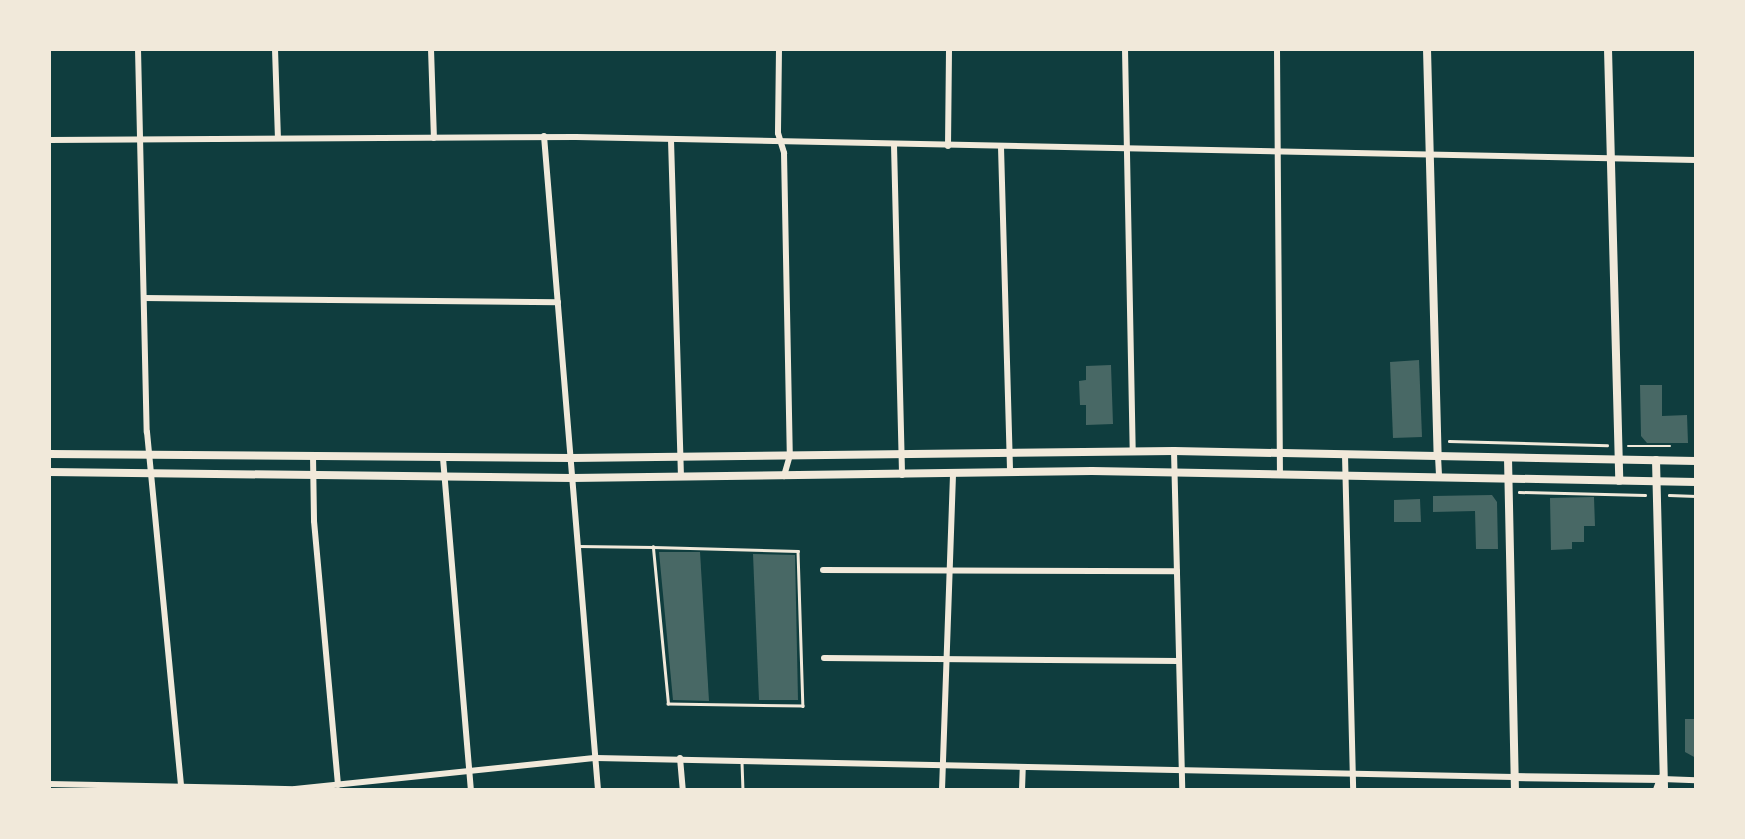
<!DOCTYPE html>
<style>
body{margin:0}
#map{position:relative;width:1745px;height:839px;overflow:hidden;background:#0f3d3e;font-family:"Open Sans",sans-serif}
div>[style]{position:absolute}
.building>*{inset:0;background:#486865}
.path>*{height:2.5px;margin:-1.25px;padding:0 1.25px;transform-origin:1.25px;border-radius:1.25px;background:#f1e9da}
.service>*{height:2.5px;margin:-1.25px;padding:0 1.25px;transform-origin:1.25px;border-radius:1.25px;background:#f1e9da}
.minor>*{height:6px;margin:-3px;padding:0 3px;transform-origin:3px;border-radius:3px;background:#f1e9da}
.tertiary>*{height:8px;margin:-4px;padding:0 4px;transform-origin:4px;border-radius:4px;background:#f1e9da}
.primary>*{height:10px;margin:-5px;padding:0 5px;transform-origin:5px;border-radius:5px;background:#f1e9da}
span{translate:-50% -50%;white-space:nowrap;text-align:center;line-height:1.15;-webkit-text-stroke:7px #f1e9da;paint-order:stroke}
.frame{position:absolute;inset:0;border:51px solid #f1e9da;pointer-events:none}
</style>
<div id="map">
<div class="building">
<div style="clip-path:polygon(1419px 360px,1422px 437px,1393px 438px,1390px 362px)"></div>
<div style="clip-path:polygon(1111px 365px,1113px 424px,1086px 425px,1086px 405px,1080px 405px,1079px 381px,1086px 380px,1086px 366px)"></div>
<div style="clip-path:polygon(1640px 385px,1662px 385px,1662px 416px,1687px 415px,1688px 443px,1647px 443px,1641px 436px)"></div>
<div style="clip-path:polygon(1492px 495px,1497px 502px,1498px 549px,1476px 549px,1475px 511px,1433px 512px,1433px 496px)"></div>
<div style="clip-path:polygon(1594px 497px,1595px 526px,1584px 526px,1584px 542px,1572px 542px,1572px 549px,1551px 550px,1550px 498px)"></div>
<div style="clip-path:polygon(1420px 499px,1421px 522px,1394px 522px,1394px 500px)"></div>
<div style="clip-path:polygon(659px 552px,700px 552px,709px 701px,673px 700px)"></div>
<div style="clip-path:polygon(753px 554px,795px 555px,798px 700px,759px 700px)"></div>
<div style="clip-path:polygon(1685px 719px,1696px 719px,1696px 758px,1685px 752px)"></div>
</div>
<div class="path">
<div style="left:1449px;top:441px;width:158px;rotate:1.5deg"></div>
<div style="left:1628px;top:446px;width:42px"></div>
<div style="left:1519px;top:492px;width:126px;rotate:1.4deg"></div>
<div style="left:1669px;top:495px;width:27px;rotate:2deg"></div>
</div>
<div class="service">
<div style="left:578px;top:546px;width:75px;rotate:0.8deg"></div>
<div style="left:653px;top:547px;width:145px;rotate:1.6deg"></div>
<div style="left:798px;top:551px;width:155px;rotate:88.2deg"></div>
<div style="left:803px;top:706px;width:135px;rotate:-179.2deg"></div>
<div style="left:668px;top:704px;width:158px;rotate:-95.5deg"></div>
<div style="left:742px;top:762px;width:28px;rotate:88deg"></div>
</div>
<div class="minor">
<div style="left:138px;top:49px;width:383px;rotate:88.7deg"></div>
<div style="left:147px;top:432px;width:357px;rotate:84.5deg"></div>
<div style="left:275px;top:49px;width:89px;rotate:88.1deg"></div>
<div style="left:431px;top:49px;width:89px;rotate:88.1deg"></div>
<div style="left:779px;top:49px;width:84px;rotate:90.7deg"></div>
<div style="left:778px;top:133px;width:21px;rotate:73deg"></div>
<div style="left:784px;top:153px;width:302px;rotate:88.9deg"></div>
<div style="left:790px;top:455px;width:22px;rotate:106deg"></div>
<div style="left:1125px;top:49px;width:402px;rotate:88.9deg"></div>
<div style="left:1277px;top:49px;width:426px;rotate:89.6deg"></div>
<div style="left:544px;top:136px;width:656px;rotate:85.28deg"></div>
<div style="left:49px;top:140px;width:527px;rotate:-0.33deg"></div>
<div style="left:576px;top:137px;width:1120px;rotate:1.18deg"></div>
<div style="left:671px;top:140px;width:337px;rotate:88.3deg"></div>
<div style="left:894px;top:145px;width:330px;rotate:88.6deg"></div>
<div style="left:948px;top:146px;width:97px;rotate:-89.4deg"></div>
<div style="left:1001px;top:147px;width:326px;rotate:88.4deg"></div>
<div style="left:144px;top:298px;width:414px;rotate:0.6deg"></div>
<div style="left:1174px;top:451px;width:339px;rotate:88.6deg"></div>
<div style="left:1345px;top:455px;width:335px;rotate:88.6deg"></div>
<div style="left:313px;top:456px;width:65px;rotate:89.1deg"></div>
<div style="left:314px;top:521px;width:265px;rotate:84.8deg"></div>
<div style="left:1438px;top:456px;width:22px;rotate:87deg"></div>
<div style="left:443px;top:458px;width:333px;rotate:85.2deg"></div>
<div style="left:823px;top:570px;width:354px;rotate:0.2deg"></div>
<div style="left:824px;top:658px;width:355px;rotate:0.5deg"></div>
<div style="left:680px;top:758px;width:32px;rotate:85deg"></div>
<div style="left:1662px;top:779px;width:34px;rotate:2deg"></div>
<div style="left:49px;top:784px;width:246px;rotate:1.2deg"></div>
<div style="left:295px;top:789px;width:303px;rotate:-5.9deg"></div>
<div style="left:596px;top:758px;width:918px;rotate:1.19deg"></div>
<div style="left:942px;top:790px;width:316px;rotate:-88deg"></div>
<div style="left:1022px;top:790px;width:23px;rotate:-88deg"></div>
</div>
<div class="tertiary">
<div style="left:1427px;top:49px;width:407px;rotate:88.5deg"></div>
<div style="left:1608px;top:49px;width:432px;rotate:88.5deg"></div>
<div style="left:49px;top:454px;width:522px;rotate:0.44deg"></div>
<div style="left:571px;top:458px;width:603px;rotate:-0.67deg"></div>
<div style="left:1174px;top:451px;width:522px;rotate:1.1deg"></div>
<div style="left:1508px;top:458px;width:332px;rotate:88.8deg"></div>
<div style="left:1656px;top:460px;width:330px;rotate:88.6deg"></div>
<div style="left:49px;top:472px;width:523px;rotate:0.66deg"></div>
<div style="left:572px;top:478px;width:520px;rotate:-0.77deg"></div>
<div style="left:1092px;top:471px;width:604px;rotate:1.04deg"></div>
<div style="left:1514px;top:777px;width:148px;rotate:0.8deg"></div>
</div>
<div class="primary">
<div style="left:1658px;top:790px;width:12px;rotate:-70deg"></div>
</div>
<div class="frame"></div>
</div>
